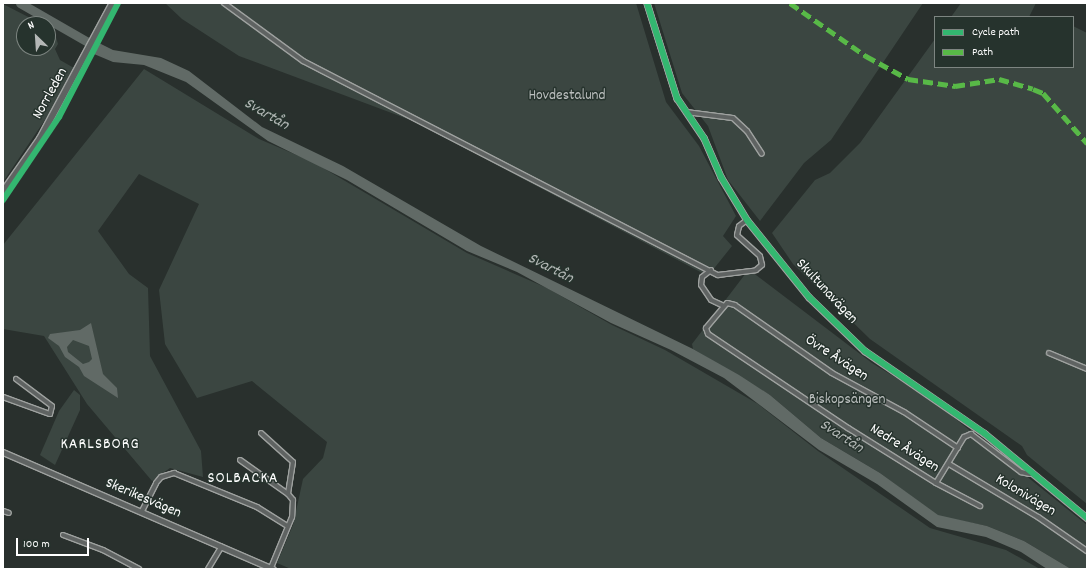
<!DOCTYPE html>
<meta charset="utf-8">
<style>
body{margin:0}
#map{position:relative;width:1090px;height:572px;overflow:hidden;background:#29302d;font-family:Dekko,sans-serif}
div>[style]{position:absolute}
.green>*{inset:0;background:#3b4641}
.water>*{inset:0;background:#616a66}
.river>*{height:9px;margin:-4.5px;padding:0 4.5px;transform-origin:4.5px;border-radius:4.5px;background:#616a66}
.roads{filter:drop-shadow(1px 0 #9fa2a0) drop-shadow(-1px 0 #9fa2a0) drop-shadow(0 1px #9fa2a0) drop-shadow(0 -1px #9fa2a0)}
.minor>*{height:4px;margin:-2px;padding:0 2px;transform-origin:2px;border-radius:2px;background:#5f6362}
.tertiary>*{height:4.5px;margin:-2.25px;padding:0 2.25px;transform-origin:2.25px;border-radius:2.25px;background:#5f6362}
.secondary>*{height:5.5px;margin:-2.75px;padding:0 2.75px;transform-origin:2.75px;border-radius:2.75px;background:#5f6362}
.quiet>*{height:5px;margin-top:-2.5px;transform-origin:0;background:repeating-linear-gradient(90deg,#58b947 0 10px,transparent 0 15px)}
.cycleway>*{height:6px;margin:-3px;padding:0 3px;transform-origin:3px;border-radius:3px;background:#33b770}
span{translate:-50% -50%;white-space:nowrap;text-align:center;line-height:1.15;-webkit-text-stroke:3px #26332d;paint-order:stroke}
.street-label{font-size:15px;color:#fff}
.park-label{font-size:15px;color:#bbbfbe}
.water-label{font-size:16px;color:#b3b8b6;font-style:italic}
.neighbourhood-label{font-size:16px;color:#fff;letter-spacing:1px}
.frame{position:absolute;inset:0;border:4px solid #fff;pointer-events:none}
.legend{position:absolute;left:934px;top:16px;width:140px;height:52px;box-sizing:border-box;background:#26332d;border:1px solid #7d8581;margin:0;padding:5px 7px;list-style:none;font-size:12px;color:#fff}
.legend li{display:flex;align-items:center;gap:8px;height:20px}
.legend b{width:20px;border:1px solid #7d8581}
.north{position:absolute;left:16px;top:16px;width:40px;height:40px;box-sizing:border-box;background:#26332d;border:1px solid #7d8581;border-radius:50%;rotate:335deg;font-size:11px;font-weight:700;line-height:16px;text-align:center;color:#fff}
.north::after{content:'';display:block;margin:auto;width:14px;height:18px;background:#b4b7b6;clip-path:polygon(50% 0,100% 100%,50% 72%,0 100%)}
.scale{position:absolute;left:16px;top:538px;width:73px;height:18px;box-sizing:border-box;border:2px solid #fff;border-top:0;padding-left:5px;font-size:12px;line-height:14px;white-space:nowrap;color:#fff;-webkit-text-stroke:3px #26332d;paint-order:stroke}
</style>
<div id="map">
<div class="green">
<div style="clip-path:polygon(165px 3px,636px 3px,666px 102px,699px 146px,736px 216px,723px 236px,732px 246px,708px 276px,413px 121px,239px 56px,182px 19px)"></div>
<div style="clip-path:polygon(654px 3px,923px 3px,831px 140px,804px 163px,760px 221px,728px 180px,708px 126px,682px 93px)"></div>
<div style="clip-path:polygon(961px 3px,1036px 3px,1029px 17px,951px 17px)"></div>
<div style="clip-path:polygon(3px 4px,42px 24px,24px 24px,24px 48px,48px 48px,48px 27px,54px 31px,58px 44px,55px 49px,60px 60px,74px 68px,55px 105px,3px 182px)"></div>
<div style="clip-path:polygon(1073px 26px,1087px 33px,1087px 504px,1027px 455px,1022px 446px,870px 339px,793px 264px,772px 233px,815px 180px,830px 173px,860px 143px,935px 39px,935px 67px,1073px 67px)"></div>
<div style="clip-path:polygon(144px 69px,259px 139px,313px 162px,467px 253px,547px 288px,612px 325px,665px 350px,758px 404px,818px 451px,930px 528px,1006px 550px,1040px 569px,291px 569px,277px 563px,293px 525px,303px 479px,323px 458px,327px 442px,252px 381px,197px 398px,165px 344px,159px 290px,199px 204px,139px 174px,98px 231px,129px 274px,148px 288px,150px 356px,201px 451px,203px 477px,170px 468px,152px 481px,87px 404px,44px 336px,3px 329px,3px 245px)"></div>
<div style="clip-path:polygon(752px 272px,872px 363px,932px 400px,1087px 525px,1087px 569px,1071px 569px,1024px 541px,987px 526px,938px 516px,880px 473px,821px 438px,770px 395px,693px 349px,692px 344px,746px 273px)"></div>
<div style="clip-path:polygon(74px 390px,80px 395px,80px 410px,55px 465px,40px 455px,59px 411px)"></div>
</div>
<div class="water">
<div style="clip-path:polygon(99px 43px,113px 50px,161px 58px,189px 71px,262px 127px,343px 166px,481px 246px,693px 349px,739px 375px,770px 395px,821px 438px,880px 473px,938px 515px,987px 526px,1024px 541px,1071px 569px,1047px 569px,1021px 552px,986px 537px,937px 527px,877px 484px,819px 450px,724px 378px,671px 350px,611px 323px,517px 272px,467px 251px,347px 180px,268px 141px,186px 82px,144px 65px,113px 62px,94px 54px)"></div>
<div style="clip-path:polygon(evenodd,91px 323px,103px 374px,117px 388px,118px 398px,84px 376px,79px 367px,65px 357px,59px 346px,48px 338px,50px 334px,80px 330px,91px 323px,73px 340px,89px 346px,92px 359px,89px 362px,83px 364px,68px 352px,67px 347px,73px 340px)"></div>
</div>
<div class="river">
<div style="left:20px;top:3px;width:100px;rotate:29.9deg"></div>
</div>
<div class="roads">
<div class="minor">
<div style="left:224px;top:3px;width:98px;rotate:36.3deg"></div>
<div style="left:303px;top:61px;width:467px;rotate:27.3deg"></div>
<div style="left:718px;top:275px;width:38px;rotate:-7deg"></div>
<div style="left:756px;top:270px;width:8px;rotate:-40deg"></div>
<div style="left:762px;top:265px;width:9px;rotate:-103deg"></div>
<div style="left:760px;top:256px;width:31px;rotate:-138deg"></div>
<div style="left:737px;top:235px;width:9px;rotate:-77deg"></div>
<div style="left:739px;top:226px;width:10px;rotate:-37deg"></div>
<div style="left:686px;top:112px;width:47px;rotate:7.3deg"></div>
<div style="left:733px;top:118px;width:19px;rotate:43deg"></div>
<div style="left:747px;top:131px;width:27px;rotate:57deg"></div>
<div style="left:711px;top:270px;width:11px;rotate:142deg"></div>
<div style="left:702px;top:277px;width:8px;rotate:97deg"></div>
<div style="left:701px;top:285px;width:18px;rotate:56deg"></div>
<div style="left:711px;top:300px;width:14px;rotate:25deg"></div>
<div style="left:1049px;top:353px;width:41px;rotate:22.8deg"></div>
<div style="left:3px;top:397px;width:50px;rotate:19.9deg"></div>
<div style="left:50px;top:414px;width:8px;rotate:-76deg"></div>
<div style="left:52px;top:406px;width:45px;rotate:-143.1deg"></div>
<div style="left:261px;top:433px;width:43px;rotate:42.2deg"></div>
<div style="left:293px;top:462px;width:32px;rotate:99deg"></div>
<div style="left:288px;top:494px;width:8px;rotate:50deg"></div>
<div style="left:293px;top:500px;width:17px;rotate:93deg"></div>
<div style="left:292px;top:517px;width:55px;rotate:112.4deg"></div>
<div style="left:958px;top:448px;width:65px;rotate:-146.3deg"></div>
<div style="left:904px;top:412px;width:82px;rotate:-151.6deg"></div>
<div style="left:832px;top:373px;width:118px;rotate:-145deg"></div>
<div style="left:735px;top:305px;width:8px;rotate:-166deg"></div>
<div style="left:727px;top:303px;width:33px;rotate:130deg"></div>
<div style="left:706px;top:328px;width:6px;rotate:72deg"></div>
<div style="left:708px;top:334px;width:169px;rotate:33.9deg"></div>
<div style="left:848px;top:428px;width:104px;rotate:32deg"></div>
<div style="left:936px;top:483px;width:50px;rotate:27.6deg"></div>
<div style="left:240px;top:460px;width:59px;rotate:35.3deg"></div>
<div style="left:949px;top:464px;width:104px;rotate:30.8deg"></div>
<div style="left:1038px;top:517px;width:60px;rotate:34.8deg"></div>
<div style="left:936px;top:483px;width:54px;rotate:-58.7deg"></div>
<div style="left:964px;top:437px;width:8px;rotate:-23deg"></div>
<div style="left:971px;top:434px;width:63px;rotate:37.2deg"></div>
<div style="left:1021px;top:472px;width:9px;rotate:13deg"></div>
<div style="left:3px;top:511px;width:6px;rotate:18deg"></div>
<div style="left:142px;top:511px;width:31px;rotate:-63deg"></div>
<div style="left:156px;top:483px;width:8px;rotate:-50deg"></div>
<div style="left:161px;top:477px;width:14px;rotate:-17deg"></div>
<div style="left:174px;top:473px;width:90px;rotate:22.3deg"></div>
<div style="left:257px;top:507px;width:36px;rotate:32deg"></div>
<div style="left:63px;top:535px;width:43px;rotate:20.6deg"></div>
<div style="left:103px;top:550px;width:41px;rotate:27.8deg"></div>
<div style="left:208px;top:569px;width:26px;rotate:-59deg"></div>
</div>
<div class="tertiary">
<div style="left:647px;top:3px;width:100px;rotate:72.5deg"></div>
<div style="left:677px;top:98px;width:48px;rotate:56deg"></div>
<div style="left:704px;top:138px;width:43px;rotate:66.4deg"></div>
<div style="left:721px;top:177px;width:50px;rotate:58.8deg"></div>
<div style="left:747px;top:220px;width:99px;rotate:51.2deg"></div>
<div style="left:809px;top:297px;width:78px;rotate:44deg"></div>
<div style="left:865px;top:351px;width:145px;rotate:34.6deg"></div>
<div style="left:984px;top:433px;width:134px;rotate:39.5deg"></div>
<div style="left:3px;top:452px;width:294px;rotate:23.4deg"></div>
</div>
<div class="secondary">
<div style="left:3px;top:192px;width:65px;rotate:-55.1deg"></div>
<div style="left:40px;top:139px;width:154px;rotate:-61.8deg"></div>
</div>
</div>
<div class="quiet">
<div style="left:790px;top:3px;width:93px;rotate:34.9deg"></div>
<div style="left:866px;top:56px;width:48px;rotate:28.7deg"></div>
<div style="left:908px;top:79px;width:48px;rotate:8.5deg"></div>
<div style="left:955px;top:86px;width:45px;rotate:-9deg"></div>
<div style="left:999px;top:79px;width:35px;rotate:16deg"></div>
<div style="left:1033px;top:89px;width:11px;rotate:22deg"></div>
<div style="left:1043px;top:93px;width:67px;rotate:48.7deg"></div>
</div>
<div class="cycleway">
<div style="left:647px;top:3px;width:100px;rotate:72.5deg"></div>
<div style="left:677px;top:98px;width:48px;rotate:56deg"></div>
<div style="left:704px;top:138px;width:43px;rotate:66.4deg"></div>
<div style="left:721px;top:177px;width:50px;rotate:58.8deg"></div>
<div style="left:747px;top:220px;width:99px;rotate:51.2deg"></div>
<div style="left:809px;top:297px;width:78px;rotate:44deg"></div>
<div style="left:865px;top:351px;width:145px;rotate:34.6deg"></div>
<div style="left:984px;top:433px;width:134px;rotate:39.5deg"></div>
<div style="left:3px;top:200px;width:100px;rotate:-56deg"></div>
<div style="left:59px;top:117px;width:128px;rotate:-62.6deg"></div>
</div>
<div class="street-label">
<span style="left:51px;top:94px;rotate:-61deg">Norrleden</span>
<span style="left:826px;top:292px;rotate:47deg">Skultunavägen</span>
<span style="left:836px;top:359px;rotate:33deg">Övre Åvägen</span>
<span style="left:904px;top:449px;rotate:32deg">Nedre Åvägen</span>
<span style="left:1025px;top:496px;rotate:31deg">Kolonivägen</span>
<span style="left:143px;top:499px;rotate:23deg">Skerikesvägen</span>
</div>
<div class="park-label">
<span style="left:567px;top:97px">Hovdestalund</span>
<span style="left:847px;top:401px">Biskopsängen</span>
</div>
<div class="water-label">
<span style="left:266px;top:115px;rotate:30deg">Svartån</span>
<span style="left:550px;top:269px;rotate:27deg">Svartån</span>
<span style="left:841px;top:437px;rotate:33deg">Svartån</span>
</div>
<div class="neighbourhood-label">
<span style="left:100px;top:445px">KARLSBORG</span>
<span style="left:243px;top:479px">SOLBACKA</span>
</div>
<div class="frame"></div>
<ul class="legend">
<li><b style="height:5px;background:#33b770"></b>Cycle path</li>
<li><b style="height:5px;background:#58b947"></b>Path</li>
</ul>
<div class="north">N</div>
<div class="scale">100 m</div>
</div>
